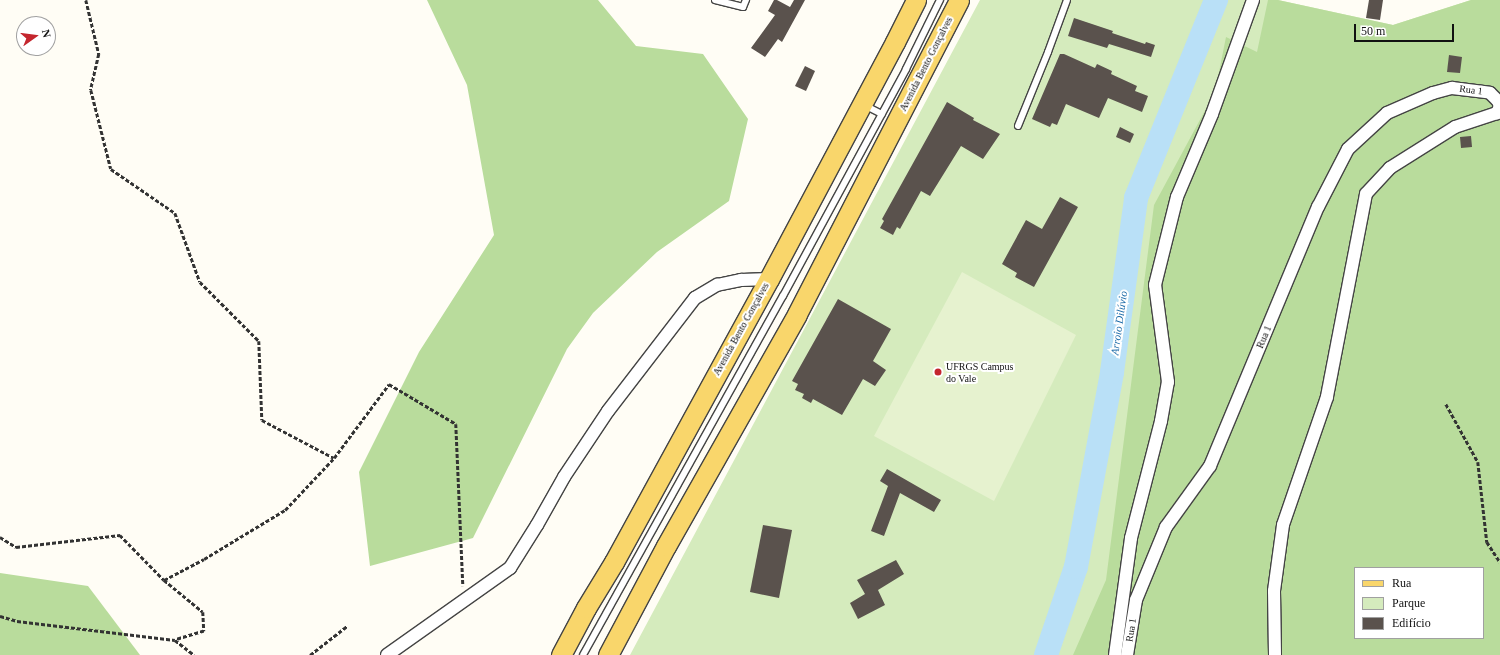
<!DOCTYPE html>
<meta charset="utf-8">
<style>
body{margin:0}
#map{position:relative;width:1500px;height:655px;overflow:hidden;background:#fffdf5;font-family:"Times New Roman",serif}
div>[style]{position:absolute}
.green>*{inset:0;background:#d5ebbd}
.forest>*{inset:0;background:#b9dc9c}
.pitch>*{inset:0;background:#e6f2cf}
.river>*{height:24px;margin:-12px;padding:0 12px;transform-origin:12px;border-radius:12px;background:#b9e0f7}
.building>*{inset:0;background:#5a524d}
.path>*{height:2.5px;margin-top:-1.25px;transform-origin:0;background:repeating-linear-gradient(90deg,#333 0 4px,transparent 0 6px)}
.roads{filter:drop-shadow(1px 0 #444) drop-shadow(-1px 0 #444) drop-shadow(0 1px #444) drop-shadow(0 -1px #444)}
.lane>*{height:6px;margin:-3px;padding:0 3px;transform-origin:3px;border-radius:3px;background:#fff}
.street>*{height:12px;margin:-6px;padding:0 6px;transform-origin:6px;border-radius:6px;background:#fff}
.primary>*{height:19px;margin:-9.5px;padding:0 9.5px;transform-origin:9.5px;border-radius:9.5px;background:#f9d66b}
.dots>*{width:11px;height:11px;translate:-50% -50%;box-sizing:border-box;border:2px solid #fff;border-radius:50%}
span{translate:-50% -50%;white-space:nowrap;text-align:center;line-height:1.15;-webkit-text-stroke:4px #fff;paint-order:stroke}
.street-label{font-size:10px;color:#111}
.poi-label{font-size:10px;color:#111}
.left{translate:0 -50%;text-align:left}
.water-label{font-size:11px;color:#1768a6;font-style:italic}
.legend{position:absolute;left:1354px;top:567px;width:130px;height:72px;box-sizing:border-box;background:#fff;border:1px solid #a0a0a0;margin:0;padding:5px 7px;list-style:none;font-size:12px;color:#111}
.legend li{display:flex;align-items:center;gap:8px;height:20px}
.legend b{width:20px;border:1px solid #a0a0a0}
.north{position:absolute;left:16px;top:16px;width:40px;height:40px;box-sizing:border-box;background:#fff;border:1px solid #a0a0a0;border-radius:50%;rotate:76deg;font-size:11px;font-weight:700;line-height:16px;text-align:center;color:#111}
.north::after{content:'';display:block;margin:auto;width:14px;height:18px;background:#c4262e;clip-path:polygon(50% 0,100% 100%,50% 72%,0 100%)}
.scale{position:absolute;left:1354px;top:24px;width:100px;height:18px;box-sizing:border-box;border:2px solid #111;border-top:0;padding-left:5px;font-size:12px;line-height:14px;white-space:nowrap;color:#111;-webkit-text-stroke:3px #fff;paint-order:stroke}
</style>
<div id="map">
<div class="green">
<div style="clip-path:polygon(evenodd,980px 0,1278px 0,1393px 25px,1471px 0,1500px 0,1500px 655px,630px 655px,980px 0,1355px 568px,1483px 568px,1483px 638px,1355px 638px,1355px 568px)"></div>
</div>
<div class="forest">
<div style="clip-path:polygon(427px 0,598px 0,636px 46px,703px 54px,748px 119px,729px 201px,657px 252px,593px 313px,567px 349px,473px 538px,370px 566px,359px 472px,419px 352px,494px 235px,467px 85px)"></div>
<div style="clip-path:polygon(evenodd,1268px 0,1278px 0,1393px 25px,1471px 0,1500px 0,1500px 655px,1073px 655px,1106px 580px,1154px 205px,1215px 92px,1226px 37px,1257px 52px,1268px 0,1355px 568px,1483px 568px,1483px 638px,1355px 638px,1355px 568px)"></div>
<div style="clip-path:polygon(0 573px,88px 586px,140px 655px,0 655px)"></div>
</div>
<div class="pitch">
<div style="clip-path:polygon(962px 272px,1076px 335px,994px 501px,874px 436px)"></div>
</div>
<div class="river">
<div style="left:1046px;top:655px;width:93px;rotate:-71.2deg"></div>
<div style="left:1076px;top:567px;width:198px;rotate:-79.5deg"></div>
<div style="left:1112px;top:372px;width:176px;rotate:-82.1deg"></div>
<div style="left:1136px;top:198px;width:214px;rotate:-68deg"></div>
</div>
<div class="building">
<div style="clip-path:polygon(774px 0,777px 0,790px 7px,794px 0,805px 0,782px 42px,778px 39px,765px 57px,751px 48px,775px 15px,768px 11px)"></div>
<div style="clip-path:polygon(1369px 0,1383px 0,1380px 20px,1366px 18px)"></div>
<div style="clip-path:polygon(1074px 18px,1113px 31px,1112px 33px,1145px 44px,1146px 42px,1155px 45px,1151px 57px,1109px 44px,1107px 48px,1068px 36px)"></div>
<div style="clip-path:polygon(1060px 54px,1064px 54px,1095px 68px,1097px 64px,1112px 71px,1111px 74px,1137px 86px,1135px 91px,1148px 96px,1142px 112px,1108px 98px,1099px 118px,1066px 104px,1057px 125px,1052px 123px,1050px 127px,1032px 119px)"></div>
<div style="clip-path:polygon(1449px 55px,1462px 57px,1460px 73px,1447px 72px)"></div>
<div style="clip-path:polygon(805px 66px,815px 71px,806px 91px,795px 86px)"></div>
<div style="clip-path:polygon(947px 102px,974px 118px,973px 120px,1000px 134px,983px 159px,961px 146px,930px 196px,921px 191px,900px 229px,897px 227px,893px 235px,880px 228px,884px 221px,882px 219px)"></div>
<div style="clip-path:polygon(1120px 127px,1134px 134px,1130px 143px,1116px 137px)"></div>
<div style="clip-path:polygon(1471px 136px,1472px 147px,1461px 148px,1460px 137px)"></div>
<div style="clip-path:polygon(1060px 197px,1078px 207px,1034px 287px,1015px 277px,1017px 273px,1002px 264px,1026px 220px,1042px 229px)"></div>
<div style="clip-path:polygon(838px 299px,891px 329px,873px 361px,886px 370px,875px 386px,863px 379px,842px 415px,813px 399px,811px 403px,802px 398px,804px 394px,795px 390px,798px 384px,792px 381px)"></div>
<div style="clip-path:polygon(887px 469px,941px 500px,934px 512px,900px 493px,884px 536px,871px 531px,888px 486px,880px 481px)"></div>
<div style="clip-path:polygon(763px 525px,792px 530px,779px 598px,750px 592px)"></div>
<div style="clip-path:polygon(896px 560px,904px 574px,878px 590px,885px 605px,858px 619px,850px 603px,865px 594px,857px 580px)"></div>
</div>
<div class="path">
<div style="left:86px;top:0;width:56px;rotate:76.5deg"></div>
<div style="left:99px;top:54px;width:37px;rotate:103deg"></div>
<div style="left:91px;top:90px;width:81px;rotate:75.8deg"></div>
<div style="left:111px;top:169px;width:78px;rotate:34.5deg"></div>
<div style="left:175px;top:213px;width:73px;rotate:70.1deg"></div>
<div style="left:200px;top:282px;width:83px;rotate:45deg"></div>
<div style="left:259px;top:341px;width:79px;rotate:87.8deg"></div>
<div style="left:262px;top:420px;width:81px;rotate:27.8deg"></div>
<div style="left:1446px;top:404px;width:66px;rotate:61.1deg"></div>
<div style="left:1478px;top:462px;width:81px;rotate:83.6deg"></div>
<div style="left:1487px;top:542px;width:24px;rotate:57deg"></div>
<div style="left:0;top:537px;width:19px;rotate:32deg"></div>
<div style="left:16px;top:547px;width:105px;rotate:-6.6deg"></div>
<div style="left:120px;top:535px;width:63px;rotate:45.6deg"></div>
<div style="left:164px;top:580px;width:50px;rotate:39.4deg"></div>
<div style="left:203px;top:612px;width:19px;rotate:87deg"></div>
<div style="left:204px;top:631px;width:30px;rotate:163deg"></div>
<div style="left:175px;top:640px;width:24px;rotate:38deg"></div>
<div style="left:164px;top:580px;width:45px;rotate:-27.7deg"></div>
<div style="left:204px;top:559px;width:95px;rotate:-31.2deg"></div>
<div style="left:285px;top:510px;width:71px;rotate:-46.7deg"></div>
<div style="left:334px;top:458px;width:92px;rotate:-53.4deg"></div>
<div style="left:389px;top:384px;width:78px;rotate:30.8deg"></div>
<div style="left:456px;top:424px;width:162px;rotate:87.5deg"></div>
<div style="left:0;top:616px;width:18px;rotate:16deg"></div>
<div style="left:17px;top:621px;width:159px;rotate:6.9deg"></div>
<div style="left:310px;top:655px;width:47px;rotate:-38.1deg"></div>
</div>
<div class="roads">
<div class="lane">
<div style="left:715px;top:0;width:29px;rotate:14deg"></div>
<div style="left:743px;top:7px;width:8px;rotate:-67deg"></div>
<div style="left:864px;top:105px;width:20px;rotate:27deg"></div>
<div style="left:1018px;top:126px;width:80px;rotate:-67.9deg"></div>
<div style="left:1048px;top:52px;width:55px;rotate:-69.9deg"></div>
<div style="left:583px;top:655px;width:411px;rotate:-60.9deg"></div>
<div style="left:783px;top:296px;width:258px;rotate:-61.5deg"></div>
<div style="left:906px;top:69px;width:77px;rotate:-63.8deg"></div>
</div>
<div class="street">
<div style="left:387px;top:655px;width:151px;rotate:-35.3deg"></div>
<div style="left:510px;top:568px;width:51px;rotate:-57.9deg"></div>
<div style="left:537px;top:525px;width:55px;rotate:-60.6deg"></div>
<div style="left:564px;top:477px;width:79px;rotate:-56.3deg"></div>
<div style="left:608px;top:411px;width:143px;rotate:-52.4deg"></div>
<div style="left:695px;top:298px;width:26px;rotate:-31deg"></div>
<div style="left:717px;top:285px;width:25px;rotate:-12deg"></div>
<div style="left:741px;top:280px;width:28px;rotate:-2deg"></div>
<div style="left:1115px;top:655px;width:118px;rotate:-82.2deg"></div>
<div style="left:1131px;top:538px;width:121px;rotate:-75.6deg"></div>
<div style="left:1161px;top:421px;width:40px;rotate:-80deg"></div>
<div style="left:1168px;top:382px;width:98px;rotate:-97.6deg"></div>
<div style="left:1155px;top:285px;width:91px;rotate:-76deg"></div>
<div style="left:1177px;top:197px;width:90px;rotate:-67.1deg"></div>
<div style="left:1212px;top:114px;width:121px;rotate:-70.2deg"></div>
<div style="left:1127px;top:655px;width:56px;rotate:-80.7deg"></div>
<div style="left:1136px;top:600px;width:79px;rotate:-67.7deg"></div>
<div style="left:1166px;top:527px;width:75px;rotate:-54.2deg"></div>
<div style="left:1210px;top:466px;width:281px;rotate:-67.4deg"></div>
<div style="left:1318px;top:207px;width:65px;rotate:-62.7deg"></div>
<div style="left:1348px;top:149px;width:53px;rotate:-42.7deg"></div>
<div style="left:1387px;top:113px;width:50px;rotate:-23.5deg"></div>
<div style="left:1433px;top:93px;width:20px;rotate:-15deg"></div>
<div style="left:1452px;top:88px;width:38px;rotate:7deg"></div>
<div style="left:1490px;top:93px;width:11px;rotate:45deg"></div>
<div style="left:1498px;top:101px;width:5px;rotate:68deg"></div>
<div style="left:1500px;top:106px;width:8px;rotate:113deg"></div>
<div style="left:1497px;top:113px;width:44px;rotate:161.6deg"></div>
<div style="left:1455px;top:127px;width:77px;rotate:147.8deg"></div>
<div style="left:1390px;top:168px;width:35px;rotate:133deg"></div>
<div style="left:1366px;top:194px;width:207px;rotate:100.9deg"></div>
<div style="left:1327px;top:397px;width:135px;rotate:109deg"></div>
<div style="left:1283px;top:525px;width:67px;rotate:97.8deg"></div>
<div style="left:1274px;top:591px;width:64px;rotate:89.1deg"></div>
</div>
<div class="primary">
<div style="left:561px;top:655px;width:53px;rotate:-62deg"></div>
<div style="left:586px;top:608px;width:54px;rotate:-58.7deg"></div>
<div style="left:614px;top:562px;width:323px;rotate:-61.3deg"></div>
<div style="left:769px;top:279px;width:268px;rotate:-62deg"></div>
<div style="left:895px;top:42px;width:47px;rotate:-63.4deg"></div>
<div style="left:608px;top:655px;width:123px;rotate:-62deg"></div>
<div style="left:666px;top:546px;width:266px;rotate:-60.5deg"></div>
<div style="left:797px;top:314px;width:353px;rotate:-62.7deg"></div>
</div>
</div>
<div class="dots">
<div style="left:938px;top:372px;background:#c4262e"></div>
</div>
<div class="street-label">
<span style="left:926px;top:64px;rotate:-63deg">Avenida Bento Gonçalves</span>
<span style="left:1471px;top:90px;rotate:7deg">Rua 1</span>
<span style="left:741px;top:329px;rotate:-61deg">Avenida Bento Gonçalves</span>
<span style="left:1264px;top:337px;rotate:-67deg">Rua 1</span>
<span style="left:1131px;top:630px;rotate:-81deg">Rua 1</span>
</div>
<div class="poi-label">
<span class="left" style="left:946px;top:372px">UFRGS Campus<br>do Vale</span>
</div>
<div class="water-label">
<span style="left:1119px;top:323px;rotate:-82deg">Arroio Dilúvio</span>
</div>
<ul class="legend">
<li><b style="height:5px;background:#f9d66b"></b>Rua</li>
<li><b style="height:11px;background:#d5ebbd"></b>Parque</li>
<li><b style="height:11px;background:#5a524d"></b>Edifício</li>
</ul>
<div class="north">N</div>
<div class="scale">50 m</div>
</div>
